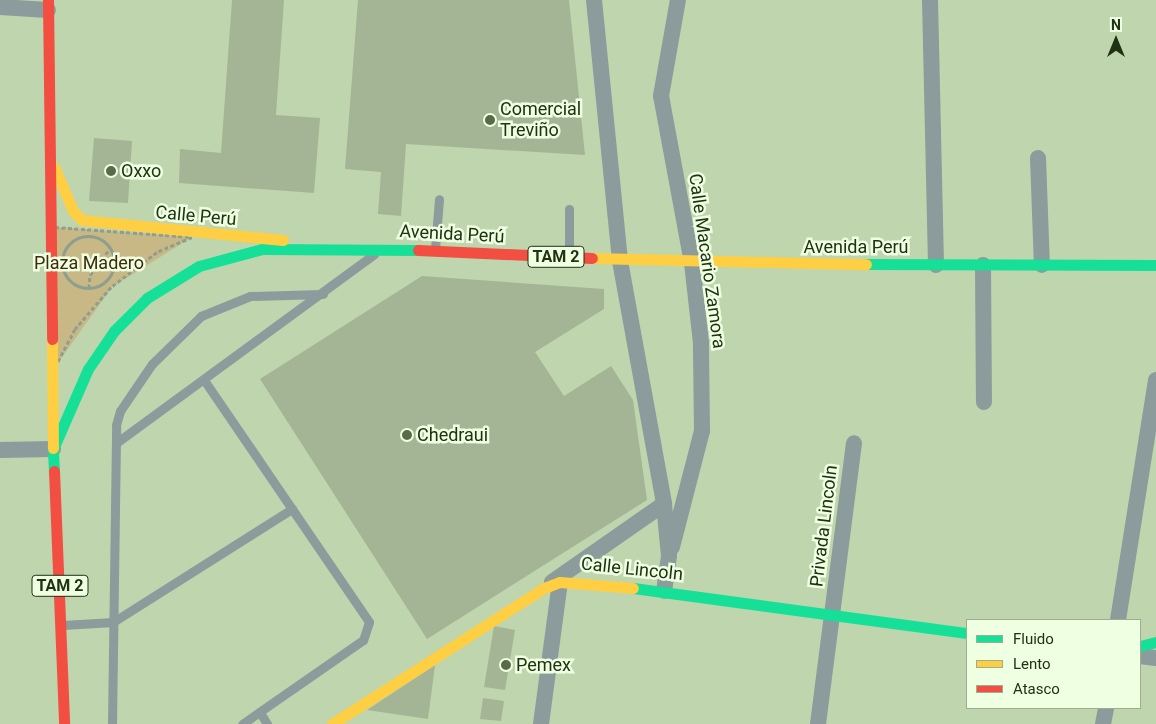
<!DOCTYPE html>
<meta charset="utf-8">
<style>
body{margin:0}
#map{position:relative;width:1156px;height:724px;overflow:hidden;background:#bfd5ae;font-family:Roboto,sans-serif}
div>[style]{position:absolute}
.green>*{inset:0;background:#c8b885}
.building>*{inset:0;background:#a4b596}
.path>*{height:3px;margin-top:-1.5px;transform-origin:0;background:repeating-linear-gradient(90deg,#8e9e8f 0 4px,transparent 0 6.5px)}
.path>.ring{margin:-1.5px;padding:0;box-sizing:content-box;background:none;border:3px solid #8e9e8f;border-radius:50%}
.lane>*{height:9px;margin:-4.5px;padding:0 4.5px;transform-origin:4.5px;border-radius:4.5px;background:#8c9b9b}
.street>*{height:16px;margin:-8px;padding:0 8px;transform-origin:8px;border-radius:8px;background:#8c9b9b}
.fast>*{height:11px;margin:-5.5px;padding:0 5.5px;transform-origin:5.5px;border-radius:5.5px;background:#16e098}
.slow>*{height:11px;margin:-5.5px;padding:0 5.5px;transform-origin:5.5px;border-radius:5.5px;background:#ffcf43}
.jam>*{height:11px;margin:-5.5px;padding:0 5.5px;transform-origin:5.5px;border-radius:5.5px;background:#f24e42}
.dots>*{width:14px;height:14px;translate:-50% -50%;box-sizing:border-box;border:2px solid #eeffe2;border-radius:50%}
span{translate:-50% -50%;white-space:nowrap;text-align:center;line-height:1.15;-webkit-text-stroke:5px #eeffe2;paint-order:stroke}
.shield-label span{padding:1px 4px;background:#eeffe2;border:1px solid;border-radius:4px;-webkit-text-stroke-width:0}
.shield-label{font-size:16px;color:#213114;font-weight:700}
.poi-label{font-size:18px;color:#213114}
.left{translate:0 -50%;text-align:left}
.street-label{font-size:18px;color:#213114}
.park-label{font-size:18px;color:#402a0b}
.legend{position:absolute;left:966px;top:619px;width:175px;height:90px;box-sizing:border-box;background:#eeffe2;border:1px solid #9cad90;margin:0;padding:6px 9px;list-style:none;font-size:15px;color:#213114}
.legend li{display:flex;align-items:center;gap:10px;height:25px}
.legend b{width:25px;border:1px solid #9cad90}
.north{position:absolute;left:1091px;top:15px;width:50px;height:50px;-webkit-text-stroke:4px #eeffe2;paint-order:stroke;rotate:0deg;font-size:14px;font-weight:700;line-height:20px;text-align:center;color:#213114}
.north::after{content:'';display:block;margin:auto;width:18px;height:22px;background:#213114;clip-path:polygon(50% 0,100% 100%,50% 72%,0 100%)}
</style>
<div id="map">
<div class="green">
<div style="clip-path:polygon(55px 227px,192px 237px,112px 287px,55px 367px)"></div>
</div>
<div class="building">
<div style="clip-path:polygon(232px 0,284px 0,276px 115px,320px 118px,314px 193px,179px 183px,180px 149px,221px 153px)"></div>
<div style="clip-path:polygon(358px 0,569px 0,585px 155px,406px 144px,401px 216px,378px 214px,381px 172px,345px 169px)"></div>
<div style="clip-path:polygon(94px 138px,132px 141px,128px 203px,89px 201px)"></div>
<div style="clip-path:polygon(422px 276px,604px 289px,604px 309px,535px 352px,564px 396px,611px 366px,633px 400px,647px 500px,427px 639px,260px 379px)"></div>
<div style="clip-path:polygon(494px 626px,515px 630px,505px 690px,484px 687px)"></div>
<div style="clip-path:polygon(435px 665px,428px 719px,367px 710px)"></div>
<div style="clip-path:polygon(483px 698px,504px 701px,501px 721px,480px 719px)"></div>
</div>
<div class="path">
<div style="left:55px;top:227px;width:137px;rotate:4.2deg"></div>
<div style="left:192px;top:237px;width:38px;rotate:157deg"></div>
<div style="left:157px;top:252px;width:58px;rotate:142.7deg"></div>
<div style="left:111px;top:287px;width:55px;rotate:130.6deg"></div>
<div style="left:75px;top:329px;width:43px;rotate:117.8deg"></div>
<div style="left:55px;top:367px;width:140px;rotate:-90deg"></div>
<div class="ring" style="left:62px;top:236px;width:49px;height:49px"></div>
<div style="left:89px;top:288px;width:13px;rotate:-86deg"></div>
<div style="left:90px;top:275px;width:34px;rotate:-53deg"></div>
</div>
<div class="lane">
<div style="left:569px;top:209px;width:46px;rotate:90deg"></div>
<div style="left:435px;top:249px;width:50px;rotate:-85.4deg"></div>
<div style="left:204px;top:380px;width:293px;rotate:55.7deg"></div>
<div style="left:369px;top:622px;width:19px;rotate:108deg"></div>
<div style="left:363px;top:640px;width:147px;rotate:145.2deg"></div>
<div style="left:116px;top:443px;width:320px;rotate:-36.2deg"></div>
<div style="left:63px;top:625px;width:50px;rotate:-3.4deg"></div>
<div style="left:113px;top:622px;width:212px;rotate:-32.3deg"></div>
<div style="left:261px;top:714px;width:12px;rotate:59deg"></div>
<div style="left:112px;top:724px;width:299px;rotate:-89.2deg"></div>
<div style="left:116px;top:425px;width:15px;rotate:-74deg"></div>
<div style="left:120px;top:411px;width:57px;rotate:-55.8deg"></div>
<div style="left:152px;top:364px;width:69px;rotate:-44.4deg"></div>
<div style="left:201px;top:316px;width:53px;rotate:-22.2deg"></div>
<div style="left:250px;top:296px;width:73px;rotate:-1.6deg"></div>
</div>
<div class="street">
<div style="left:594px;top:0;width:262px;rotate:84.3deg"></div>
<div style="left:620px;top:261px;width:247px;rotate:79.7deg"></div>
<div style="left:664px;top:504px;width:52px;rotate:84.5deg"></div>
<div style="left:669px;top:556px;width:35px;rotate:98deg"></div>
<div style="left:930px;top:0;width:265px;rotate:88.7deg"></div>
<div style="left:0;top:7px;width:48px;rotate:3.6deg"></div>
<div style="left:1038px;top:158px;width:107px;rotate:87.9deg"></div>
<div style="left:983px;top:265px;width:137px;rotate:89.6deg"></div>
<div style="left:0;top:450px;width:53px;rotate:-1.1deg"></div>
<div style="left:672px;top:547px;width:120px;rotate:-75.5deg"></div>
<div style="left:702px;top:431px;width:88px;rotate:-90.7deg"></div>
<div style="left:701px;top:343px;width:81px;rotate:-96.4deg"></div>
<div style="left:692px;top:263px;width:170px;rotate:-100.5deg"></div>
<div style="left:661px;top:96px;width:97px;rotate:-80deg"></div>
<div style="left:552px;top:582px;width:136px;rotate:-34.9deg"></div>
<div style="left:1118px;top:620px;width:243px;rotate:-81deg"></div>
<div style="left:1140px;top:656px;width:16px;rotate:7deg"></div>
<div style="left:541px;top:724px;width:143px;rotate:-82.4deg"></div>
<div style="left:818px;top:724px;width:283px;rotate:-82.7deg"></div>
<div style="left:1103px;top:724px;width:16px;rotate:-79deg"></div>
</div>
<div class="fast">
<div style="left:866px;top:264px;width:290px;rotate:0.2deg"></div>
<div style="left:54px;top:471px;width:22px;rotate:-93deg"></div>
<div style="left:53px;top:449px;width:87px;rotate:-66.4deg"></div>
<div style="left:88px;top:369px;width:46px;rotate:-55.6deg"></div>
<div style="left:114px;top:331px;width:47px;rotate:-45deg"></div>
<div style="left:147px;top:298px;width:61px;rotate:-31.6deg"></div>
<div style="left:199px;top:266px;width:65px;rotate:-15.1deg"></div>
<div style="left:262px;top:249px;width:156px;rotate:0.4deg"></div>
<div style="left:633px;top:588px;width:337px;rotate:7.7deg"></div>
<div style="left:1140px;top:646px;width:16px;rotate:-14deg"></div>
</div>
<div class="slow">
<div style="left:54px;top:167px;width:48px;rotate:66.6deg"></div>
<div style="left:73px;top:211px;width:13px;rotate:45deg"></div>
<div style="left:82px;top:220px;width:202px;rotate:5.7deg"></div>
<div style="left:592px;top:258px;width:274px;rotate:1.3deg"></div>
<div style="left:52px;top:339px;width:109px;rotate:89.5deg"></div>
<div style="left:332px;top:724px;width:252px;rotate:-32.7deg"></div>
<div style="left:544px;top:588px;width:17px;rotate:-21deg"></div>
<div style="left:560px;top:582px;width:73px;rotate:4.7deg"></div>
</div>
<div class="jam">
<div style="left:48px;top:0;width:339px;rotate:89.3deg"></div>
<div style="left:418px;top:250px;width:174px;rotate:2.6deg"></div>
<div style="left:54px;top:471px;width:253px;rotate:87.7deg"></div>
</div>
<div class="dots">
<div style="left:490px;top:120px;background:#586a4a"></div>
<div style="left:111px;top:171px;background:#586a4a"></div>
<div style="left:407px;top:435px;background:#586a4a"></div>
<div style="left:506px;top:665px;background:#586a4a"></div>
</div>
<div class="shield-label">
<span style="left:556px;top:257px">TAM 2</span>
<span style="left:60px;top:586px">TAM 2</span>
</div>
<div class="poi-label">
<span class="left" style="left:500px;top:120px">Comercial<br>Treviño</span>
<span class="left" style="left:121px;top:171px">Oxxo</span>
<span class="left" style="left:417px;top:435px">Chedraui</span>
<span class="left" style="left:516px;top:665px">Pemex</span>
</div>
<div class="street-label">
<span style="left:196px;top:216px;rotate:5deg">Calle Perú</span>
<span style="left:452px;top:234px;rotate:3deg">Avenida Perú</span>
<span style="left:856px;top:247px">Avenida Perú</span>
<span style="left:707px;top:261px;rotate:82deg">Calle Macario Zamora</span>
<span style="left:824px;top:526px;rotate:-83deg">Privada Lincoln</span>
<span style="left:632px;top:569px;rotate:6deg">Calle Lincoln</span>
</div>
<div class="park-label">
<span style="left:89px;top:263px">Plaza Madero</span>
</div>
<ul class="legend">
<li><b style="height:6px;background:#16e098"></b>Fluido</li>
<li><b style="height:6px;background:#ffcf43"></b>Lento</li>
<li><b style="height:6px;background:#f24e42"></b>Atasco</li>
</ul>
<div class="north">N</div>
</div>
